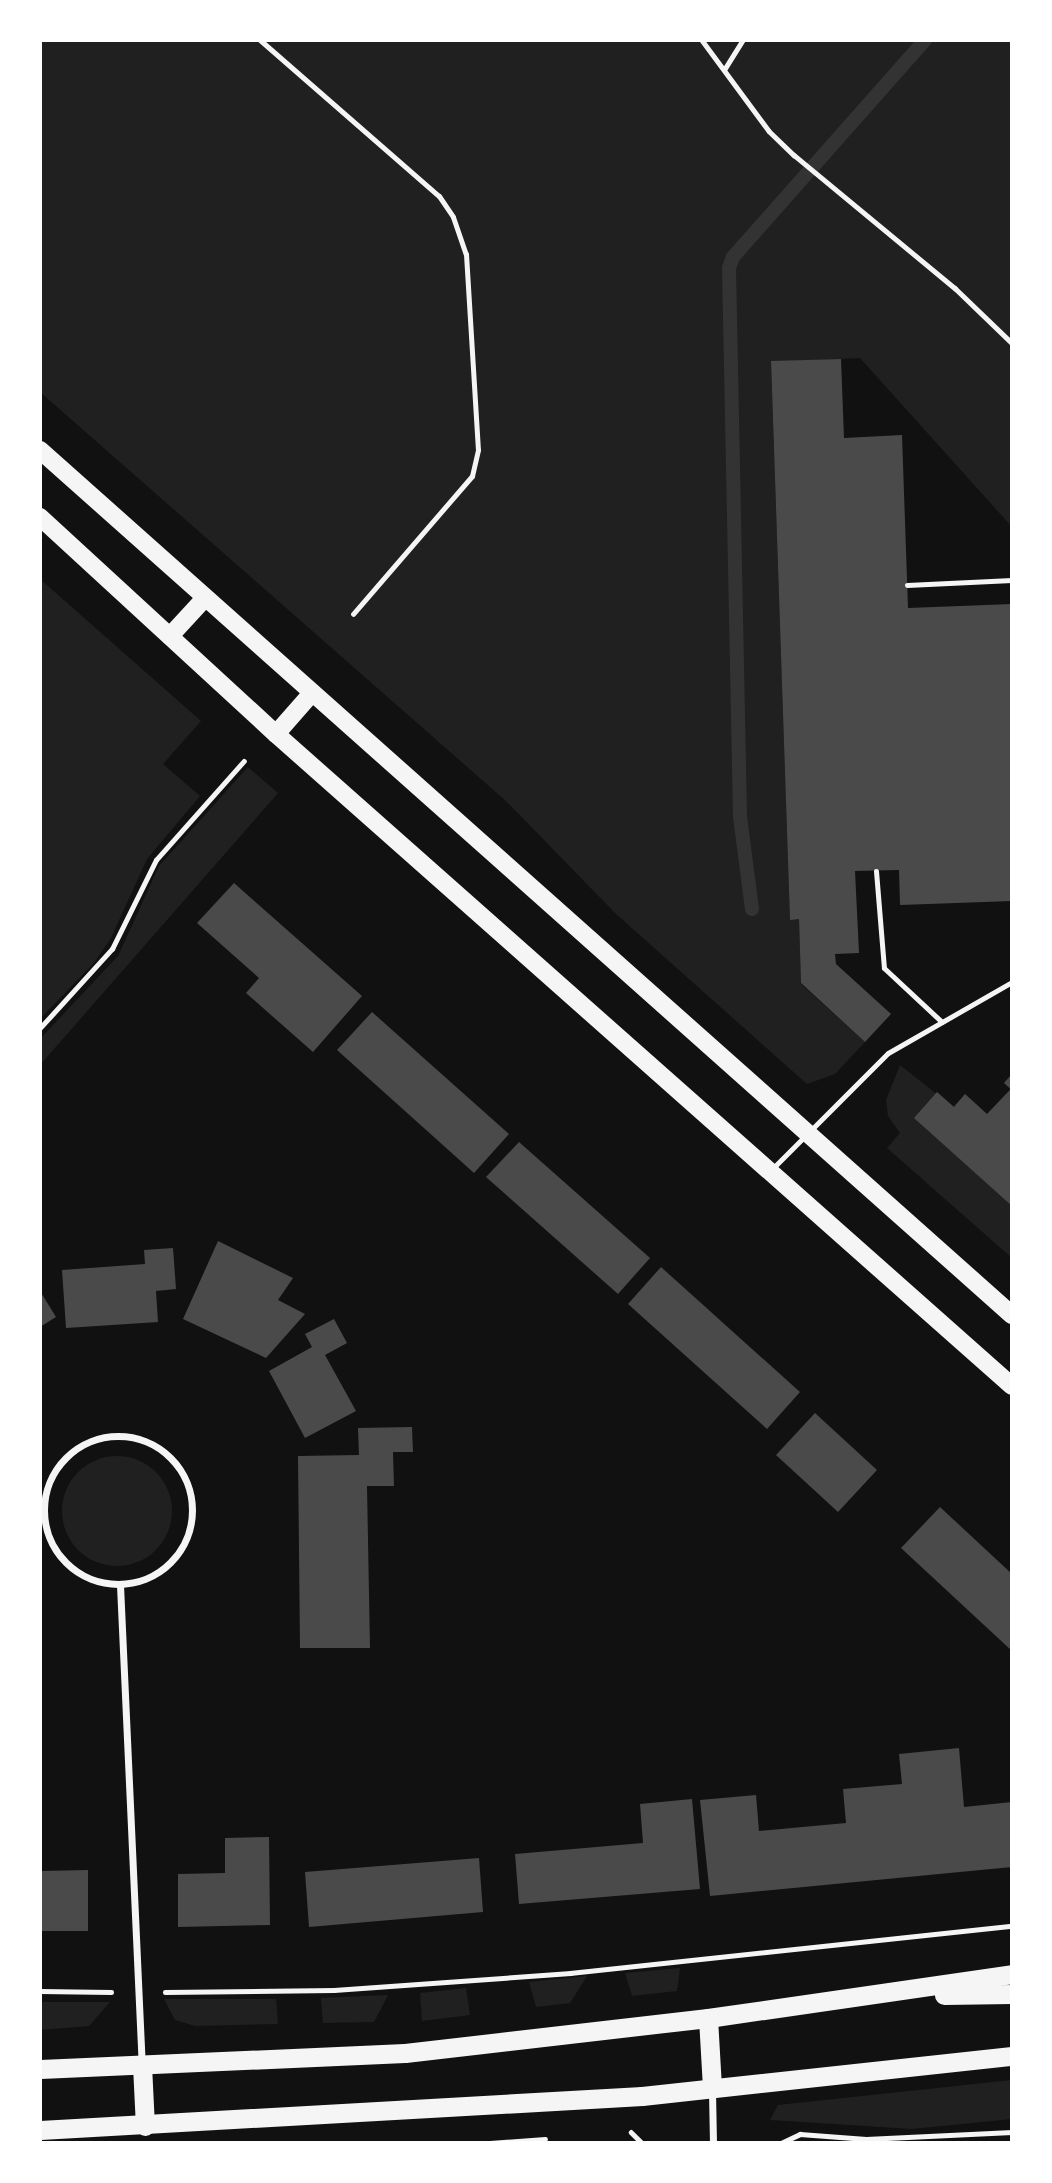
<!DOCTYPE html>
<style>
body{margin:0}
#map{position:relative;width:1052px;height:2183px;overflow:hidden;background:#111;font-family:"IBM Plex Sans",sans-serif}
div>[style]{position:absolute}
.green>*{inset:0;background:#202020}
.round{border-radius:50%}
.stream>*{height:14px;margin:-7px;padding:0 7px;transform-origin:7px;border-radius:7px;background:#333}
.building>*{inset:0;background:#4a4a4a}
.path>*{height:4.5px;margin:-2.25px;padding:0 2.25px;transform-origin:2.25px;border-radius:2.25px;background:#f5f5f5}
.service>*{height:5px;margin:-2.5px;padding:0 2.5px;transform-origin:2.5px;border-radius:2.5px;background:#f5f5f5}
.minor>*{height:7px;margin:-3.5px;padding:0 3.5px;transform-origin:3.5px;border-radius:3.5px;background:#f5f5f5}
.minor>.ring{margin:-3.5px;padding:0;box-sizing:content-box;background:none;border:7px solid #f5f5f5;border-radius:50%}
.primary>*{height:18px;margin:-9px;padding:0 9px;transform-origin:9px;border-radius:9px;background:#f5f5f5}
.trunk>*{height:19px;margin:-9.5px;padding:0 9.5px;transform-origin:9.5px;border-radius:9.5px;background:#f5f5f5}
span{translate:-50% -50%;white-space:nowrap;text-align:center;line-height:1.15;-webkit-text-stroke:6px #fff;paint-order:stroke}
.frame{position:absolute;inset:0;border:42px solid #fff;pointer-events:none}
</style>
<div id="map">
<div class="green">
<div style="clip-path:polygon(40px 40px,1012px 40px,1012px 527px,860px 358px,771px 362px,790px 919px,799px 919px,801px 984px,865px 1042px,835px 1074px,807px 1084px,616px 914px,506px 801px,40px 392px)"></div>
<div style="clip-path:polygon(40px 579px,201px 721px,163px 764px,200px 796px,147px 859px,111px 938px,94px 963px,40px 1019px)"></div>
<div style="clip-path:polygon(248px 767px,278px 793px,40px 1065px,40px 1039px,118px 956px,159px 866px)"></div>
<div style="clip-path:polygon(900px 1065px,953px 1107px,965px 1094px,987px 1114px,1010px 1089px,1004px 1083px,1012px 1074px,1012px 1258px,887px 1148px,900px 1133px,888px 1116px,886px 1100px)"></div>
<div class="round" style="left:62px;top:1456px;width:110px;height:110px"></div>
<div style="clip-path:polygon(680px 1968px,677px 1991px,632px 1996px,625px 1973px)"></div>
<div style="clip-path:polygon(587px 1976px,570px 2003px,536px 2007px,529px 1982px)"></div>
<div style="clip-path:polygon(466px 1988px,470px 2015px,422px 2021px,420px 1993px)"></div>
<div style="clip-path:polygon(388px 1995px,374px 2022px,323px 2023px,321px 1998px)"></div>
<div style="clip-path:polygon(164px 1999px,276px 1999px,278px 2024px,195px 2026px,175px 2020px)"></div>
<div style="clip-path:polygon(40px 2002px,110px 2002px,89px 2026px,40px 2030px)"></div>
<div style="clip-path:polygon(1012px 2080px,1012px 2119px,912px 2129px,770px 2120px,778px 2105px)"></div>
</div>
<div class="stream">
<div style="left:752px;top:909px;width:94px;rotate:-97.4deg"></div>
<div style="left:740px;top:816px;width:548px;rotate:-91.15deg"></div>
<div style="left:729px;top:268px;width:12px;rotate:-70deg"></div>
<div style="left:733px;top:257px;width:290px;rotate:-48.5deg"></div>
</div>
<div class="building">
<div style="clip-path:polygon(841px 359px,844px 438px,902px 435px,908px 608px,1012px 604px,1012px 901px,900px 905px,899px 870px,855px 871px,859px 953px,835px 954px,836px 964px,891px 1014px,865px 1042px,801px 983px,799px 919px,790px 920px,771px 361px)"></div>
<div style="clip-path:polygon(234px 883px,362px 996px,313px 1052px,246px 993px,259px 978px,197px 923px)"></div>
<div style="clip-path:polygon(372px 1012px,509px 1134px,474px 1173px,337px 1050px)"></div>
<div style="clip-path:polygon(1012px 1074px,1012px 1206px,914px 1118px,937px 1092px,954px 1107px,965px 1094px,987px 1114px,1011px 1089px,1004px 1083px)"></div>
<div style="clip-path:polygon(519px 1142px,650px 1258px,618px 1294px,486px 1177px)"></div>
<div style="clip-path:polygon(218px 1241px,293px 1278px,278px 1300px,305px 1314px,266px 1358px,183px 1319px)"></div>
<div style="clip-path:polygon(173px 1248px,176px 1289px,156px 1291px,158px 1322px,66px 1328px,62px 1270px,145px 1264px,144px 1250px)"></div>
<div style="clip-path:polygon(661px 1267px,800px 1392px,767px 1429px,628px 1304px)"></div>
<div style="clip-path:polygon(40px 1291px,56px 1317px,40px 1327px)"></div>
<div style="clip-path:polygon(334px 1319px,347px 1343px,325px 1355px,356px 1411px,305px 1438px,269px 1371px,312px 1347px,305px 1334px)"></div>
<div style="clip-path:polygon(815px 1413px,877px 1470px,838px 1512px,776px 1455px)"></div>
<div style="clip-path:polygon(412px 1427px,413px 1452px,393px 1452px,394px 1486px,367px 1486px,370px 1648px,300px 1648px,298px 1456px,359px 1455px,358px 1428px)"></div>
<div style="clip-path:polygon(940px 1507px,1012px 1574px,1012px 1651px,901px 1548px)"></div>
<div style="clip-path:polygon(959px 1748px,964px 1807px,1012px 1802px,1012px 1867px,710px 1896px,700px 1800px,756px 1795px,759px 1831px,846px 1823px,843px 1789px,902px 1784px,899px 1754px)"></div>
<div style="clip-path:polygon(692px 1799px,700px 1889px,519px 1904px,515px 1854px,643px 1843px,640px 1804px)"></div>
<div style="clip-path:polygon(269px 1837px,270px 1925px,178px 1927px,178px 1874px,225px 1873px,225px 1838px)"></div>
<div style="clip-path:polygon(479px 1858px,483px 1912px,309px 1927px,305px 1872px)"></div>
<div style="clip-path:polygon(88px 1870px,88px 1931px,40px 1931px,40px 1871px)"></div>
</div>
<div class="path">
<div style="left:702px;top:40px;width:113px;rotate:53.6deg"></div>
<div style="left:769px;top:131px;width:35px;rotate:44deg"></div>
<div style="left:794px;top:155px;width:209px;rotate:39.6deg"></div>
<div style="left:955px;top:288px;width:79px;rotate:44deg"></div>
<div style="left:724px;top:70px;width:36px;rotate:-58deg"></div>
<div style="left:40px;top:1028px;width:107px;rotate:-47.7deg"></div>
<div style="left:112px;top:949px;width:99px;rotate:-63.7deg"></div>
<div style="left:156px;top:860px;width:132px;rotate:-48.4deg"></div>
<div style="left:40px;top:1991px;width:71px;rotate:0.8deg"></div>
<div style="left:165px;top:1992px;width:169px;rotate:-0.7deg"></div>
<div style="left:334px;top:1990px;width:237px;rotate:-4.1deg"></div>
<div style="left:570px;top:1973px;width:444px;rotate:-6.1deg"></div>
<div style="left:631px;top:2132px;width:16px;rotate:45deg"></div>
<div style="left:490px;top:2143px;width:55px;rotate:-4.2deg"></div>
<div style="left:781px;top:2143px;width:21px;rotate:-25deg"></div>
<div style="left:800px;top:2134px;width:66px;rotate:4.3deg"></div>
<div style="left:866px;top:2139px;width:146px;rotate:-2.7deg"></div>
</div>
<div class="service">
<div style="left:260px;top:40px;width:237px;rotate:41.1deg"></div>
<div style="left:439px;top:196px;width:25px;rotate:56deg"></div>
<div style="left:453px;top:217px;width:39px;rotate:71deg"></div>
<div style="left:466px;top:254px;width:196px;rotate:86.5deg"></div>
<div style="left:478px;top:450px;width:27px;rotate:103deg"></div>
<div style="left:472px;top:476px;width:182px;rotate:130.8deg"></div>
<div style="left:907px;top:585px;width:105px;rotate:-2.7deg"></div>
<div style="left:876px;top:871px;width:97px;rotate:85.3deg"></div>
<div style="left:884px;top:968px;width:79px;rotate:43deg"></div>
<div style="left:771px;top:1170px;width:165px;rotate:-45deg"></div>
<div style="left:888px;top:1053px;width:143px;rotate:-29.8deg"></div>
</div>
<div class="minor">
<div class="ring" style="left:44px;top:1436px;width:141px;height:141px"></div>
<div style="left:120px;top:1585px;width:479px;rotate:87.4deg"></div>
<div style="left:712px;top:2091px;width:52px;rotate:88.9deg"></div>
</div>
<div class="primary">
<div style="left:40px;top:450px;width:1301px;rotate:41.67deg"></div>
<div style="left:40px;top:517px;width:321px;rotate:42.6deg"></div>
<div style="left:276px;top:734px;width:983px;rotate:41.54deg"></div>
<div style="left:170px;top:636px;width:52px;rotate:-47.4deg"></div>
<div style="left:276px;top:734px;width:55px;rotate:-48.7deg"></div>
</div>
<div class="trunk">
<div style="left:944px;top:1995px;width:68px;rotate:-0.8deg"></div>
<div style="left:708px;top:2018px;width:69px;rotate:86.7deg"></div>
<div style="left:142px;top:2065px;width:61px;rotate:87.2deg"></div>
<div style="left:40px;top:2069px;width:365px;rotate:-2.5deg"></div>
<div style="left:405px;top:2053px;width:305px;rotate:-6.6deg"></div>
<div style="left:708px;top:2018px;width:307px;rotate:-8.2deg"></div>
<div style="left:40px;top:2130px;width:603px;rotate:-3.23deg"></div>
<div style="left:642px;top:2096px;width:372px;rotate:-6.2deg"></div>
</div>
<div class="frame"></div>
</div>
